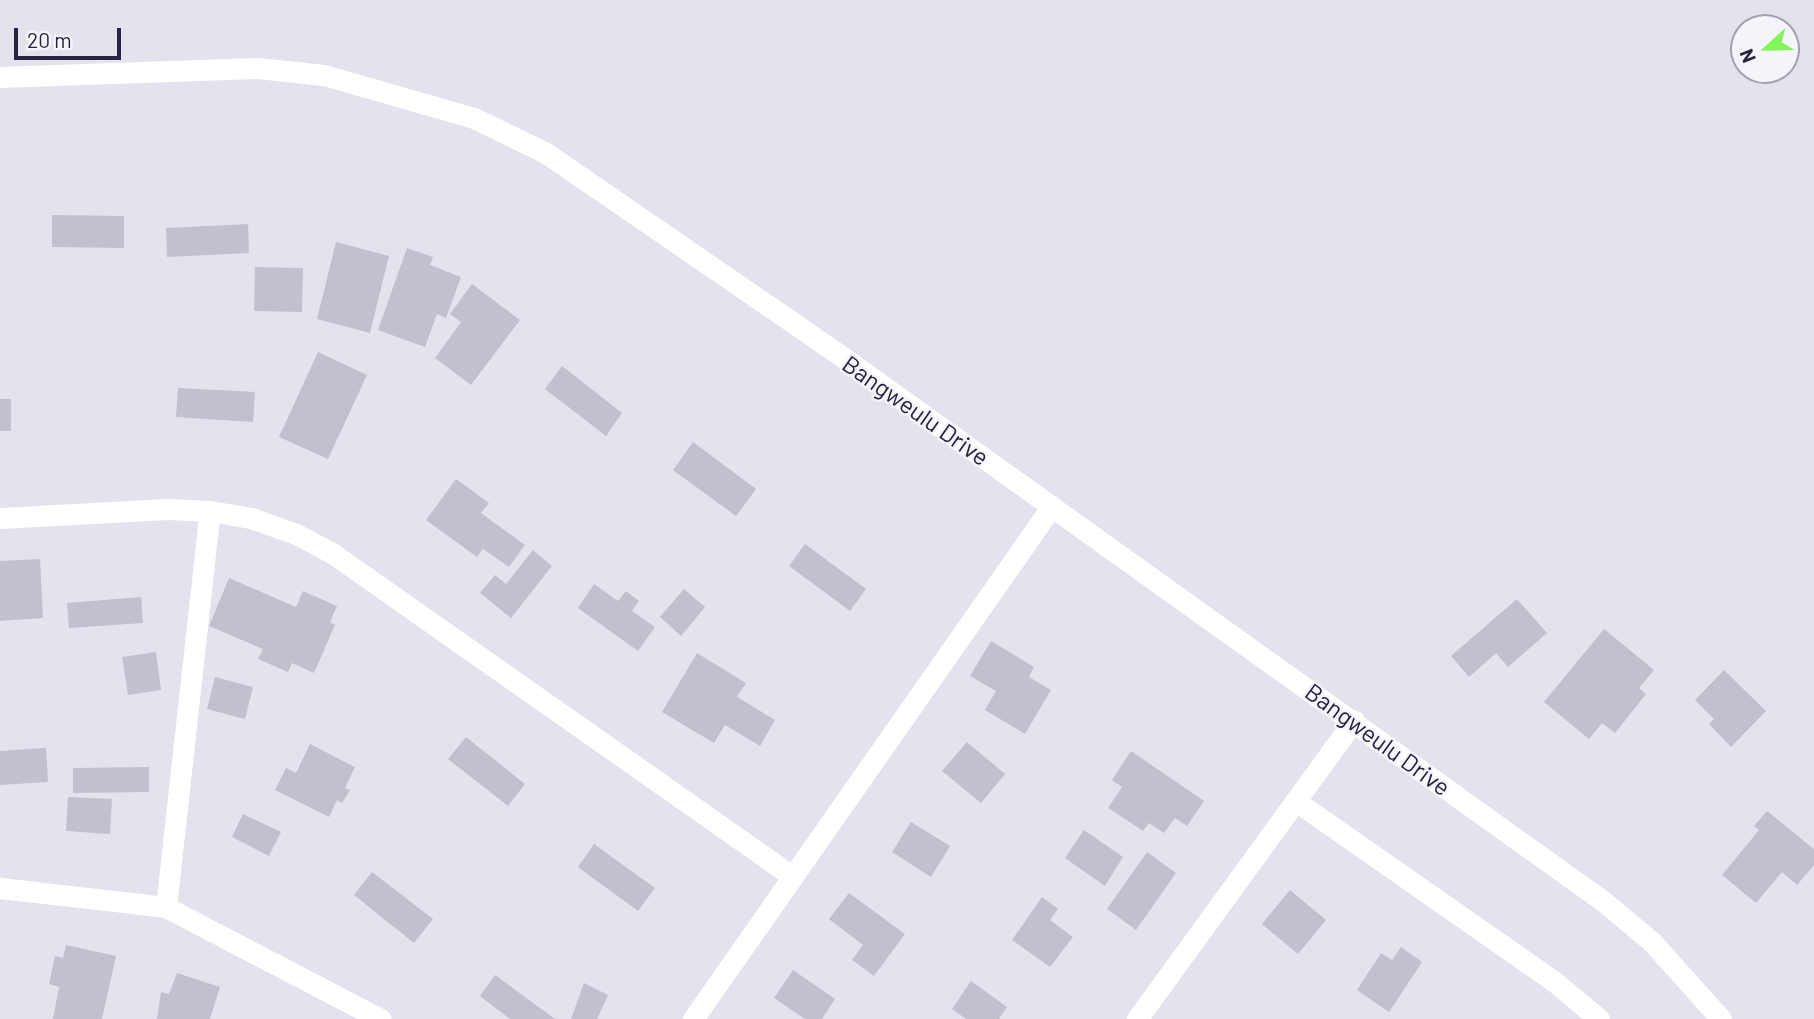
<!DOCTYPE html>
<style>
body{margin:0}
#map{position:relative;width:1814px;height:1019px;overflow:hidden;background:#e4e3ed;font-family:Barlow,sans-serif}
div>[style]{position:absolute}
.building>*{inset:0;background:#c0c0ce}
.minor>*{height:21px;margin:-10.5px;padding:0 10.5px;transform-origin:10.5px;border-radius:10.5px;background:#fff}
span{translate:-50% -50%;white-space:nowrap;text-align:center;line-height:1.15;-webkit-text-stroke:5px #f4f4fa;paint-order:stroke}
.street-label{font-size:24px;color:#292240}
.north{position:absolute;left:1730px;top:14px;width:70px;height:70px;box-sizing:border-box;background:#f4f4fa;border:2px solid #a3a0b0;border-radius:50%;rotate:248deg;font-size:19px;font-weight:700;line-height:28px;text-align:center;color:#292240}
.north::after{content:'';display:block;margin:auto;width:24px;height:32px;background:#82f55a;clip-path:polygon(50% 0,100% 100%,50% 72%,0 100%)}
.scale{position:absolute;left:14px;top:28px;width:107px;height:32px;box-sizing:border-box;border:4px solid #292240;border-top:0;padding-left:9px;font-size:21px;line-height:24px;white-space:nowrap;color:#292240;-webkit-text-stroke:5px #f4f4fa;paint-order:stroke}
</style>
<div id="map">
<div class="building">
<div style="clip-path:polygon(52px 215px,124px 216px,124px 248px,52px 247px)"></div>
<div style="clip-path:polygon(248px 224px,249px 253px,167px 257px,166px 228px)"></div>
<div style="clip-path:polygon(336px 242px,389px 256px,370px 333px,317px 319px)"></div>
<div style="clip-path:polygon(407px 248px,433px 257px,430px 265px,461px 277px,446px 318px,437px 314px,425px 347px,378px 330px)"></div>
<div style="clip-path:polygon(255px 267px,303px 268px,302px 312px,254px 311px)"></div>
<div style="clip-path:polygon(472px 284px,520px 320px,471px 385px,435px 358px,461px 322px,450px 314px)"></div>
<div style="clip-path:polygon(318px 352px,367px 375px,328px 459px,279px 437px)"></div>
<div style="clip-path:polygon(562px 366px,622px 413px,606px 436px,545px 389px)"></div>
<div style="clip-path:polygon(178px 388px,255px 392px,253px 422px,176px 417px)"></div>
<div style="clip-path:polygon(0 399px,11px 399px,11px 431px,0 431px)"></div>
<div style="clip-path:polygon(693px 442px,756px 489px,736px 516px,673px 470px)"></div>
<div style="clip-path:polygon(456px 479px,489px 503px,481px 513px,525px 545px,509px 567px,483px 549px,477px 557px,426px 520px)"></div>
<div style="clip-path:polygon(805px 544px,866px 589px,850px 611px,789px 566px)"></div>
<div style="clip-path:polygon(533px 550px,552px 566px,511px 618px,480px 593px,495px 575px,506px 584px)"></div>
<div style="clip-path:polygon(40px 559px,43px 618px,0 621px,0 561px)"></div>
<div style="clip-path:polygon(229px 578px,296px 607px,303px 591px,337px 606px,330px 622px,335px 625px,314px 673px,292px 663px,288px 672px,258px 659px,263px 649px,209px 626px)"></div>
<div style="clip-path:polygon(594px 584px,618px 601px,626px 591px,639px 601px,632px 611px,655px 627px,638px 651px,578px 608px)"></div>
<div style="clip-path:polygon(684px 589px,705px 607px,681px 636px,660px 617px)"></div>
<div style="clip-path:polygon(141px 597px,143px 623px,69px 628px,67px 603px)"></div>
<div style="clip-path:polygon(1517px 599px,1547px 633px,1508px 667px,1496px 653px,1469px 677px,1451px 656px)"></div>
<div style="clip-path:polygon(1604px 629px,1654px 670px,1639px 688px,1646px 694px,1615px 733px,1602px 723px,1589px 739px,1544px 702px)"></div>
<div style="clip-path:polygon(991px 641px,1034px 667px,1029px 677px,1051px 690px,1025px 734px,985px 710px,996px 691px,970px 676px)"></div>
<div style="clip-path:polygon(156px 652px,161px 690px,128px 695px,122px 657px)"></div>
<div style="clip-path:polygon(697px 653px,746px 683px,737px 697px,775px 720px,760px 746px,725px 725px,714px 743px,662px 712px)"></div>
<div style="clip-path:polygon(1724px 670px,1766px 711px,1731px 747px,1709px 724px,1714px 719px,1695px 700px)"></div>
<div style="clip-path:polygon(215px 677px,253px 687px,245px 719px,207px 709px)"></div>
<div style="clip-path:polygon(466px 737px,525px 784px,508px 806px,448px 759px)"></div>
<div style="clip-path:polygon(967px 742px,1005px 774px,981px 803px,942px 771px)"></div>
<div style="clip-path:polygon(310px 744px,355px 767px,345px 788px,350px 790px,342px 803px,337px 800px,329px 817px,275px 790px,286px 768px,296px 773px)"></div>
<div style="clip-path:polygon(46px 748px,48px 782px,0 785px,0 751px)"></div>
<div style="clip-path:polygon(1131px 751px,1204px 801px,1187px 826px,1175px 818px,1164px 833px,1149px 823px,1143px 831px,1108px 808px,1122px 787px,1112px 780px)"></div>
<div style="clip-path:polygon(149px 767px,149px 792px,73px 793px,73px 768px)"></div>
<div style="clip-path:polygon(68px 797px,112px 799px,110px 834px,66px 831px)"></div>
<div style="clip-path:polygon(1767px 811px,1814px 849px,1814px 865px,1797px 885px,1782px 872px,1756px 903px,1722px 875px,1759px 830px,1754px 826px)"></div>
<div style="clip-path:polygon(243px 814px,281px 832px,269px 856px,232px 837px)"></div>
<div style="clip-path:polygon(911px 822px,950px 846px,931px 877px,892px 852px)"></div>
<div style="clip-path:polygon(1084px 830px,1123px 857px,1105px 886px,1065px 858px)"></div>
<div style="clip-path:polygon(594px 844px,655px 888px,638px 911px,578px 867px)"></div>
<div style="clip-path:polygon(1147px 852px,1176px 873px,1136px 930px,1107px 909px)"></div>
<div style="clip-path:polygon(372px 872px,433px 919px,414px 943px,354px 895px)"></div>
<div style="clip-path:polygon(1290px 890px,1326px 920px,1298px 954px,1262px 924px)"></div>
<div style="clip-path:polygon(849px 893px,905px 934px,874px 976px,852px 960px,863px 945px,829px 919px)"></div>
<div style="clip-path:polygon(1042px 897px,1058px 909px,1050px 920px,1073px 937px,1050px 967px,1012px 940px)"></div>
<div style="clip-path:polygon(66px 945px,116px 956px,102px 1019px,53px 1019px,59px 987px,49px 984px,55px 956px,63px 958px)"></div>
<div style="clip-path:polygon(1401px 947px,1422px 962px,1389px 1012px,1357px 990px,1381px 953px,1392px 960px)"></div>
<div style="clip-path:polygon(793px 970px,835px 999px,822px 1019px,805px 1019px,774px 998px)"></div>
<div style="clip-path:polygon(177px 973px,220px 987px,210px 1019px,157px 1019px,161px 992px,169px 994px)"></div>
<div style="clip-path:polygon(495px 975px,555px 1019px,510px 1019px,480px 996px)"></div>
<div style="clip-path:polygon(971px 981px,1007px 1007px,999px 1019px,966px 1019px,952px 1009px)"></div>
<div style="clip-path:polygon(584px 983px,608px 995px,597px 1019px,571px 1019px)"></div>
</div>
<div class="minor">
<div style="left:0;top:77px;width:258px;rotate:-2deg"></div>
<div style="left:258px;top:68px;width:66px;rotate:6.1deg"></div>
<div style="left:324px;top:75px;width:156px;rotate:16deg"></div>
<div style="left:474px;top:118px;width:80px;rotate:25.9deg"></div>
<div style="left:546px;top:153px;width:370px;rotate:34.5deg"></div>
<div style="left:851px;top:363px;width:925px;rotate:35.58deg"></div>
<div style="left:1603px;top:901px;width:64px;rotate:39.9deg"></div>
<div style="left:1652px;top:942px;width:103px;rotate:48.1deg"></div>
<div style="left:0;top:518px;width:168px;rotate:-3.1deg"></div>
<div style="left:168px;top:509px;width:42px;rotate:2.7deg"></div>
<div style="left:210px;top:511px;width:42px;rotate:9.7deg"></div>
<div style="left:251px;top:518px;width:48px;rotate:19.6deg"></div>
<div style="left:296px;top:534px;width:41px;rotate:27.8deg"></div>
<div style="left:332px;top:553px;width:562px;rotate:35.08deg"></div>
<div style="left:1297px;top:802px;width:316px;rotate:34.9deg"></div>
<div style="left:1556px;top:983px;width:56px;rotate:39.9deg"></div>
<div style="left:0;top:888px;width:167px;rotate:6.5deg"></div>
<div style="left:166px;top:907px;width:242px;rotate:27.6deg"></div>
<div style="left:166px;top:907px;width:398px;rotate:-83.7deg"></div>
<div style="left:693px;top:1019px;width:626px;rotate:-55.02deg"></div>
<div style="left:1137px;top:1019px;width:369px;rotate:-54deg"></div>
</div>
<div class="street-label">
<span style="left:916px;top:410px;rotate:35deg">Bangweulu Drive</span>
<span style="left:1378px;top:739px;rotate:36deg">Bangweulu Drive</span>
</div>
<div class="north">N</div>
<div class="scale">20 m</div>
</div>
